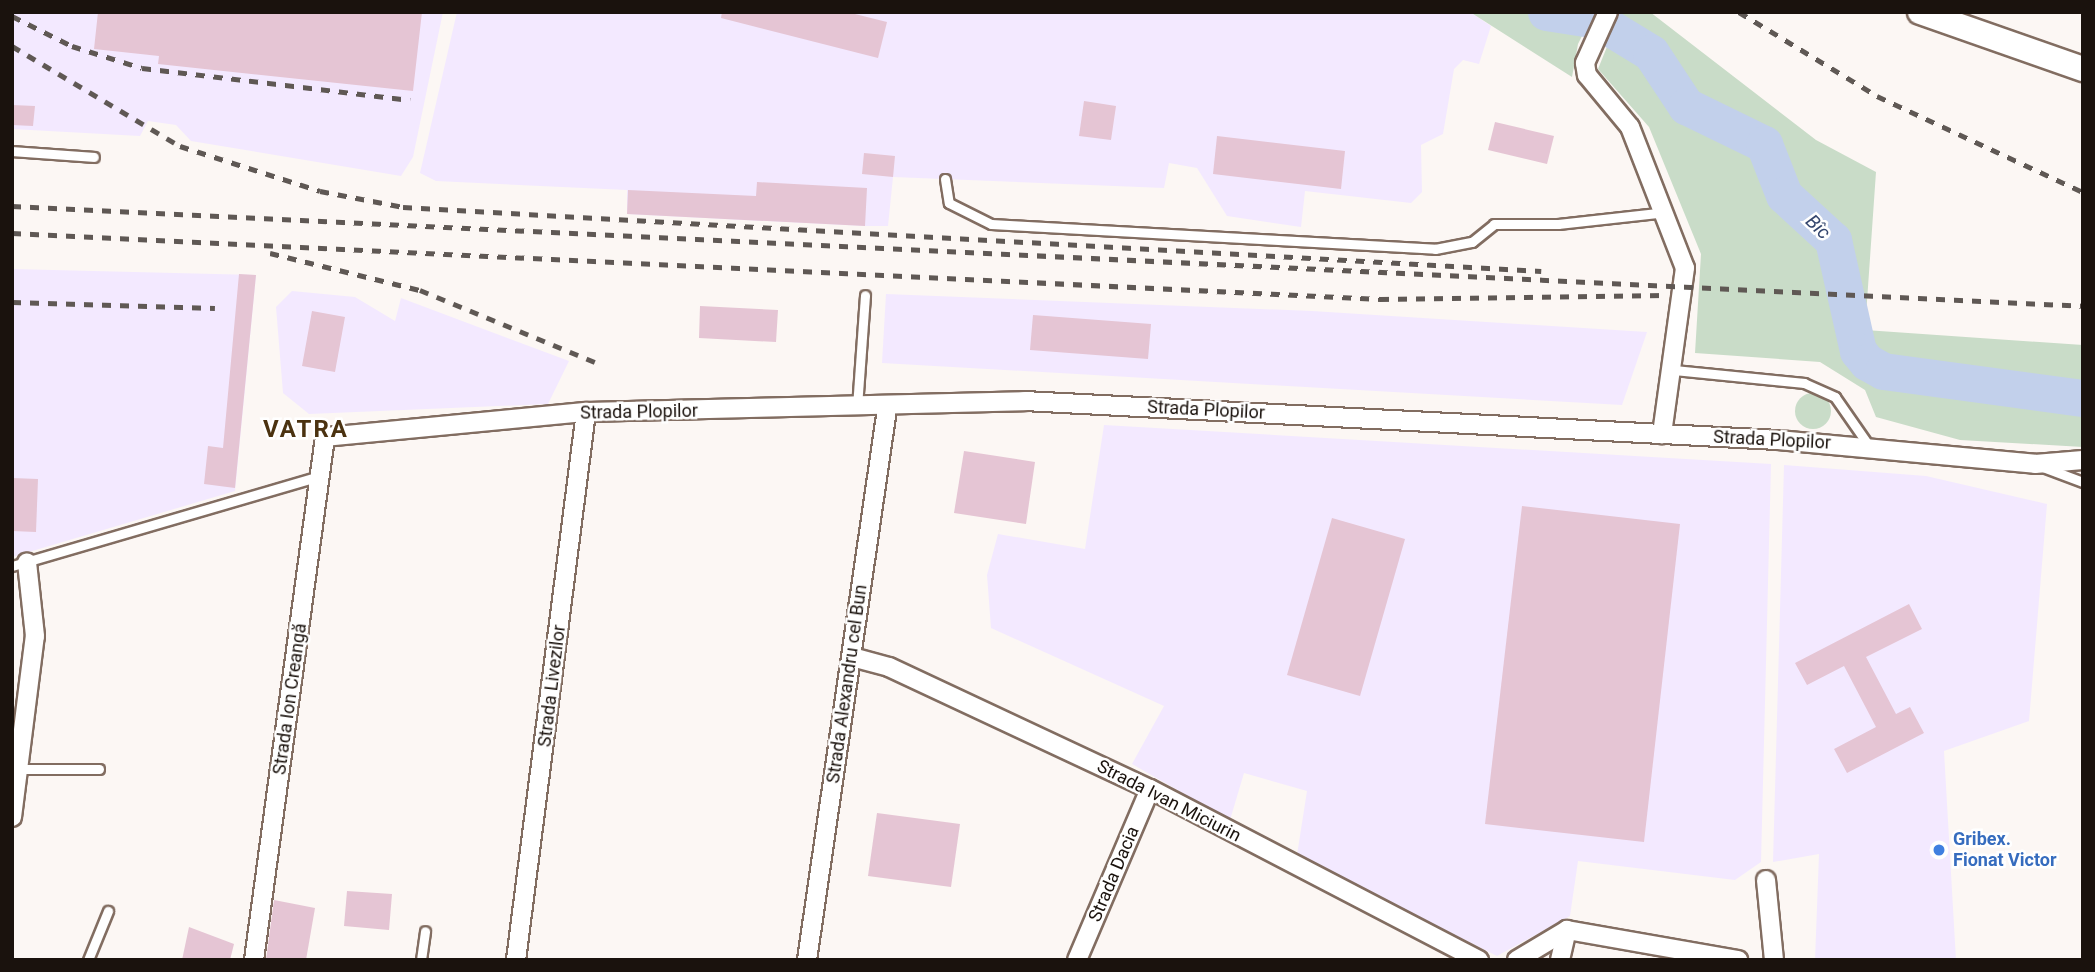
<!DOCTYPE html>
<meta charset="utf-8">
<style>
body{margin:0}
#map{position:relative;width:2095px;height:972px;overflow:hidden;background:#fcf7f4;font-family:Roboto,sans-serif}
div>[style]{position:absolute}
.industrial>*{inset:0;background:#f3e9ff}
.green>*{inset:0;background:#c9dcc8}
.round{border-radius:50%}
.river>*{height:37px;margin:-18.5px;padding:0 18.5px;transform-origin:18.5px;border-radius:18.5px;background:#c2d0eb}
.building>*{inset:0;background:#e5c5d4}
.roads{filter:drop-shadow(2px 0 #826d61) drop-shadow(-2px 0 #826d61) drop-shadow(0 2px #826d61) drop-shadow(0 -2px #826d61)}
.lane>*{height:9px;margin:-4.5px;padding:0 4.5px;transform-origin:4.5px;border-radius:4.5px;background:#fff}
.street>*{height:18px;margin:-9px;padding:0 9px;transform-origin:9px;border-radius:9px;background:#fff}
.secondary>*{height:24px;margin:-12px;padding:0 12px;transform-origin:12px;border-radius:12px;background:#fff}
.rail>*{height:5px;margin-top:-2.5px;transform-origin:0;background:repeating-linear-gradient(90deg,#5f5854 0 9px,transparent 0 18px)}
.dots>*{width:19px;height:19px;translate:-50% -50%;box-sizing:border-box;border:4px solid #fff;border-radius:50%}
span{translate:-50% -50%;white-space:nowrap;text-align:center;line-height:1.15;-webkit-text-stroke:5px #fff;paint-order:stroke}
.street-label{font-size:18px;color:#1a120d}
.shop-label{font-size:18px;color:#366cbe;font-weight:700}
.left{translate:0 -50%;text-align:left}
.water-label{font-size:19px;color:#34466e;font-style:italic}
.district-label{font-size:24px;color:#4b3210;font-weight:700;letter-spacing:2px}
.frame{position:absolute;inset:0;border:14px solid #1a120d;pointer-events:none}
</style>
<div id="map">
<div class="industrial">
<div style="clip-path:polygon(12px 12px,443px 12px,413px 157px,401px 176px,191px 141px,176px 125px,148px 121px,140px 136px,12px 129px)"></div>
<div style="clip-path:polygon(457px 12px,1470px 12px,1491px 26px,1479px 64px,1463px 60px,1454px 69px,1443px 134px,1421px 145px,1422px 192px,1411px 203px,1305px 191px,1301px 227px,1227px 216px,1197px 168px,1169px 163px,1164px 188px,893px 177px,888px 226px,865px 226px,627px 214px,627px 190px,436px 181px,420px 173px)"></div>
<div style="clip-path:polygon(12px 269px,256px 275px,235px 491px,12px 557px)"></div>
<div style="clip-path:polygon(292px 291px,355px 297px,395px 321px,401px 298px,569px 361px,548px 404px,309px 414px,283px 393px,276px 307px)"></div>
<div style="clip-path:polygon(886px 294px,1312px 311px,1647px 332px,1622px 405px,882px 363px)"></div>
<div style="clip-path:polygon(1104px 425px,1771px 464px,1761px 862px,1735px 880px,1578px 861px,1570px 916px,1497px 956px,1297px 855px,1307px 791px,1244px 773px,1230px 820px,1132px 764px,1164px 706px,991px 628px,987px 575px,998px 534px,1085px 549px)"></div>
<div style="clip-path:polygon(1784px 465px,1926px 476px,2047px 504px,2029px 721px,1944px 751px,1956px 960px,1815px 960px,1819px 854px,1773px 862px)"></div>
</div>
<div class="green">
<div style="clip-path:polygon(1470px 12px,1594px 12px,1578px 44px,1572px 77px)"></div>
<div style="clip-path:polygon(1621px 12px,1650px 12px,1816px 140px,1876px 172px,1865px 330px,2083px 345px,2083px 447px,1960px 440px,1876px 417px,1865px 390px,1820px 362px,1695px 353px,1701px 254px,1649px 127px,1598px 69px)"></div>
<div class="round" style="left:1795px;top:393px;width:36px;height:36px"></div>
</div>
<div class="river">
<div style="left:1546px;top:12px;width:52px;rotate:8.9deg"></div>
<div style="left:1597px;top:20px;width:63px;rotate:31.4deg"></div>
<div style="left:1651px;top:53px;width:64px;rotate:56.6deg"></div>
<div style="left:1686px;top:106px;width:87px;rotate:26deg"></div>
<div style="left:1764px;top:144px;width:55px;rotate:68.6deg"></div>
<div style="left:1784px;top:195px;width:67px;rotate:42.6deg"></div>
<div style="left:1833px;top:240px;width:114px;rotate:77.3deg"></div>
<div style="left:1858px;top:351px;width:14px;rotate:51deg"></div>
<div style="left:1867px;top:362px;width:18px;rotate:29deg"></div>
<div style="left:1883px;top:371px;width:202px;rotate:7.7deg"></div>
</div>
<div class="building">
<div style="clip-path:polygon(98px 12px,422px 12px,413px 91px,158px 64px,159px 56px,94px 49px)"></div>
<div style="clip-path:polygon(722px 12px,847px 12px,887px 22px,878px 58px,721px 18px)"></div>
<div style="clip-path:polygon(1084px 101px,1116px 106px,1111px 140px,1079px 136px)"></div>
<div style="clip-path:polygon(12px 105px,35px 106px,33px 126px,12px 125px)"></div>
<div style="clip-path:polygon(1495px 122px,1554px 136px,1547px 164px,1488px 150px)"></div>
<div style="clip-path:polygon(1217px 136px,1345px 151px,1341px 189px,1213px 174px)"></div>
<div style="clip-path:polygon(864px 153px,895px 156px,893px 177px,862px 174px)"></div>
<div style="clip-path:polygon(757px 182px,867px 188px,865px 226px,627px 214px,628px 190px,756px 196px)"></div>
<div style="clip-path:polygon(239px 274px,256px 275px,235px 488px,204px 484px,208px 446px,223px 448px)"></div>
<div style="clip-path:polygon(700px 306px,778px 310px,776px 342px,699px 338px)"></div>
<div style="clip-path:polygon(312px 311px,345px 317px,335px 372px,302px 366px)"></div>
<div style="clip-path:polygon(1033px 315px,1151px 324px,1148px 359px,1030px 350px)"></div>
<div style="clip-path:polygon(964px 451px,1035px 462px,1026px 524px,954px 513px)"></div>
<div style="clip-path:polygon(12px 478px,38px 479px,36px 532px,12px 531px)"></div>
<div style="clip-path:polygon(1522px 506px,1680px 524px,1644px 842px,1485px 824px)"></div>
<div style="clip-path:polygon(1332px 518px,1405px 539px,1360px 696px,1287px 675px)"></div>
<div style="clip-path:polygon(1909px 604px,1922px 629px,1866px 657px,1896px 714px,1910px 707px,1924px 733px,1847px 773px,1834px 749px,1876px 727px,1844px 666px,1807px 685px,1795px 663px)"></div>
<div style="clip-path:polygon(877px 813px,960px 824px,951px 887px,868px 876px)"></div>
<div style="clip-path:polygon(347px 891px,392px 894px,389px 930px,344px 926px)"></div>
<div style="clip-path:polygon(274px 900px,315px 908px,306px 960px,266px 960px)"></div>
<div style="clip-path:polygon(189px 927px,234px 944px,230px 960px,182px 960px)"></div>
</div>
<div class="roads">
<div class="lane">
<div style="left:12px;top:151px;width:82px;rotate:4.2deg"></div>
<div style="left:945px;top:179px;width:24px;rotate:81deg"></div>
<div style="left:949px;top:203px;width:47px;rotate:26.6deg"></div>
<div style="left:991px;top:224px;width:445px;rotate:3.2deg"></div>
<div style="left:1435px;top:249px;width:38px;rotate:-11deg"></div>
<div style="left:1472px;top:242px;width:28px;rotate:-39deg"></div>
<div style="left:1494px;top:224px;width:64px"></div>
<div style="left:1558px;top:224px;width:109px;rotate:-6.3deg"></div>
<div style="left:1674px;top:370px;width:131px;rotate:5.7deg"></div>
<div style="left:1804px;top:383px;width:34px;rotate:24deg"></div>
<div style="left:1835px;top:397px;width:60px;rotate:55.2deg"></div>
<div style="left:857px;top:407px;width:112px;rotate:-85.9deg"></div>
<div style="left:2043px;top:467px;width:43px;rotate:20.6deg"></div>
<div style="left:12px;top:566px;width:321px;rotate:-16.3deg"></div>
<div style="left:21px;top:769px;width:78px"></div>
<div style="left:88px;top:960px;width:53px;rotate:-67.8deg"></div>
<div style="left:421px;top:960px;width:29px;rotate:-82deg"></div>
</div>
<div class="street">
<div style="left:1608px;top:12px;width:56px;rotate:114.3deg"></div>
<div style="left:1585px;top:63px;width:12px;rotate:81deg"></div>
<div style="left:1587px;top:75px;width:67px;rotate:50.4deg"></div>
<div style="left:1630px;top:127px;width:151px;rotate:68.7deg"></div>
<div style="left:1685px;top:268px;width:168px;rotate:97.9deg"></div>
<div style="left:852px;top:657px;width:38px;rotate:15deg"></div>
<div style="left:889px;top:667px;width:288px;rotate:25.1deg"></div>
<div style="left:1150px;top:789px;width:371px;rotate:27.5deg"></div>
<div style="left:12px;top:817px;width:182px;rotate:-82.8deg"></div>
<div style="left:35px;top:636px;width:74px;rotate:-96.2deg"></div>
<div style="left:1766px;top:880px;width:80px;rotate:84.3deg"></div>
<div style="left:254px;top:960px;width:528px;rotate:-82.27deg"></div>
<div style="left:325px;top:437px;width:262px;rotate:-5.5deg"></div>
<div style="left:586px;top:412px;width:438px;rotate:-1.4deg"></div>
<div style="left:1024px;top:401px;width:755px;rotate:2.96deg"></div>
<div style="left:1778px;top:440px;width:258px;rotate:5.3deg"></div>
<div style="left:2035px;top:464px;width:48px;rotate:-4.8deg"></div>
<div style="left:516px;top:960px;width:552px;rotate:-82.72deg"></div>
<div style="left:807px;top:960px;width:557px;rotate:-81.74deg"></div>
<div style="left:1077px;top:960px;width:186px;rotate:-66.9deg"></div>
<div style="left:1517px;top:960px;width:58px;rotate:-31deg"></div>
<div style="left:1567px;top:930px;width:174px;rotate:10deg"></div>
<div style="left:1560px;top:960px;width:31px;rotate:-77deg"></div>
</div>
<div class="secondary">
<div style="left:1920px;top:12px;width:173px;rotate:19.3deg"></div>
</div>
</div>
<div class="rail">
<div style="left:1739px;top:12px;width:162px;rotate:31.3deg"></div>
<div style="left:1877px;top:96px;width:227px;rotate:25deg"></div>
<div style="left:12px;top:16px;width:67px;rotate:26.6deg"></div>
<div style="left:72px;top:46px;width:73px;rotate:17.4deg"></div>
<div style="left:142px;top:68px;width:270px;rotate:6.8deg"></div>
<div style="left:12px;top:46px;width:196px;rotate:30.8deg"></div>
<div style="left:180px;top:146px;width:147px;rotate:17.8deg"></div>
<div style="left:320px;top:191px;width:85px;rotate:10.9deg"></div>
<div style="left:403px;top:207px;width:1140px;rotate:3.22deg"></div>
<div style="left:12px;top:206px;width:2073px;rotate:2.76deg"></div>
<div style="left:12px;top:233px;width:1370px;rotate:2.76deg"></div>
<div style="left:1380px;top:299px;width:286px;rotate:-0.8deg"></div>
<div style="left:270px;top:253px;width:154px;rotate:13.9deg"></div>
<div style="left:420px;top:290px;width:191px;rotate:22.4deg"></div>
<div style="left:12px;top:302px;width:203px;rotate:1.7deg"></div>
</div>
<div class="dots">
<div style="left:1939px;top:850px;background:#3f7fe0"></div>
</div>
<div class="street-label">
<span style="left:1206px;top:410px;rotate:3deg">Strada Plopilor</span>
<span style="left:639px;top:412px;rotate:-1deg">Strada Plopilor</span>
<span style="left:1772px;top:440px;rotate:3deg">Strada Plopilor</span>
<span style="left:847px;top:684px;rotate:-82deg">Strada Alexandru cel Bun</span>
<span style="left:552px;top:686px;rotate:-83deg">Strada Livezilor</span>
<span style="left:290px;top:699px;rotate:-82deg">Strada Ion Creangă</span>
<span style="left:1169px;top:801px;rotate:27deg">Strada Ivan Miciurin</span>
<span style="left:1114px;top:874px;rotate:-67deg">Strada Dacia</span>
</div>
<div class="shop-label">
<span class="left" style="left:1953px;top:850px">Gribex.<br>Fionat Victor</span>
</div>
<div class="water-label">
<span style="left:1818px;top:227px;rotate:44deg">Bîc</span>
</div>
<div class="district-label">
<span style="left:306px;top:430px">VATRA</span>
</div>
<div class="frame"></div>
</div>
